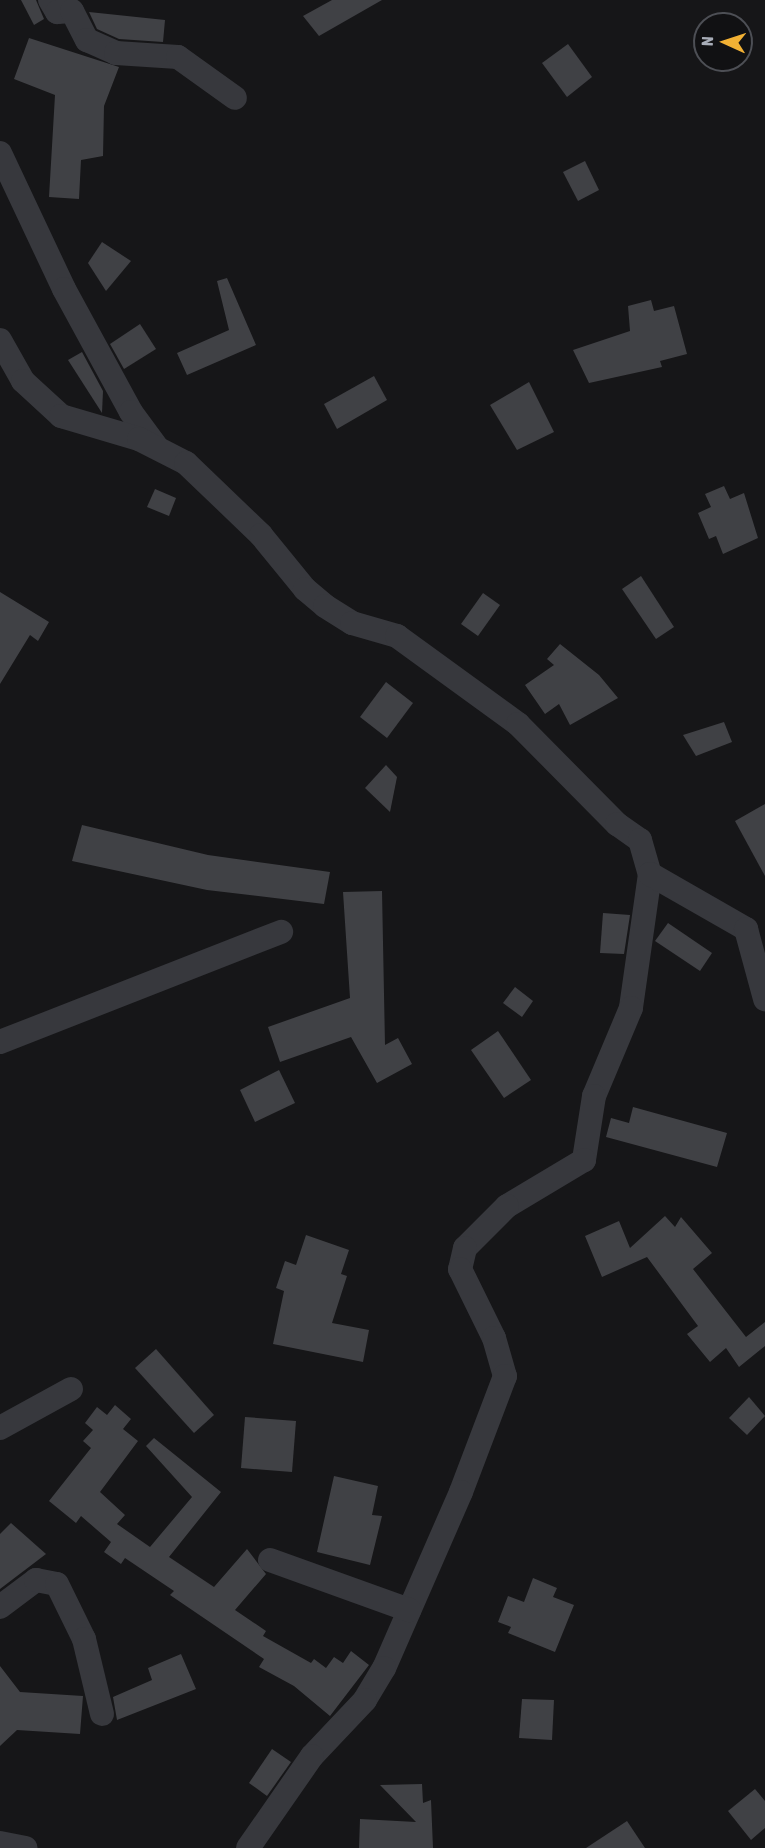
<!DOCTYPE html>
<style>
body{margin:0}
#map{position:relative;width:765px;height:1848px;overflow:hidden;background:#161618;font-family:"Asap Condensed",sans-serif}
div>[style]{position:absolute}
.building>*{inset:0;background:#404145}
.street>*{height:24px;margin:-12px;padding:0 12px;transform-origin:12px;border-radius:12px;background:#37383d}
span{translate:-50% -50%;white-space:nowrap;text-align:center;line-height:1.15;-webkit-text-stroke:5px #111113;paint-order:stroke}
.north{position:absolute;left:693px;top:12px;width:60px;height:60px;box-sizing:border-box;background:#111113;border:2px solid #4d4f55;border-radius:50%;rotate:273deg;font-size:16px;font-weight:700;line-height:24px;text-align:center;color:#a8adb8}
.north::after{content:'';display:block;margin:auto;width:21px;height:27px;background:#f2b134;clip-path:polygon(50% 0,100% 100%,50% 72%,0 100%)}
</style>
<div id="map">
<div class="building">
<div style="clip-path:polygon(21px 0,36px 0,44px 19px,34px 25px)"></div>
<div style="clip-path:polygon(332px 0,382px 0,319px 36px,303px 16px)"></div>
<div style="clip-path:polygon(89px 12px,165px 20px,163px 42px,119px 39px,97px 29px)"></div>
<div style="clip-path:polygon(29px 38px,119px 67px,104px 106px,103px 156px,81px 160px,79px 199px,49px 197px,55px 95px,14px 79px)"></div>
<div style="clip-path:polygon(568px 44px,592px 77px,567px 97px,542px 63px)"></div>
<div style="clip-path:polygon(585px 161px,599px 190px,578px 201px,563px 172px)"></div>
<div style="clip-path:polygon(102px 242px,131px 261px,106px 291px,88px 263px)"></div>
<div style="clip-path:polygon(227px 278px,256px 345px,187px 375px,177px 353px,229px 330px,217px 281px)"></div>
<div style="clip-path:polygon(651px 300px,654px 311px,674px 306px,687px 354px,660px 361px,662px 367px,589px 383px,573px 350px,630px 331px,628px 306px)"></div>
<div style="clip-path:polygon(140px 324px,156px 349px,124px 369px,110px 344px)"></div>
<div style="clip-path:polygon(82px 352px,103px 391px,102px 413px,68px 360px)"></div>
<div style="clip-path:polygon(374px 376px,387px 400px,337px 429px,324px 404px)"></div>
<div style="clip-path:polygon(529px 382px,554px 432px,517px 450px,490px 405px)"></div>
<div style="clip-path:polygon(724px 486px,730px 499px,744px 493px,758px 538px,723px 554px,716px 536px,709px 539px,698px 513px,711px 507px,705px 494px)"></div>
<div style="clip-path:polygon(155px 489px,176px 498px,169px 516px,147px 507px)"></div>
<div style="clip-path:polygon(641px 576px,674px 627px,656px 639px,622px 589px)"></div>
<div style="clip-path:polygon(0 592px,49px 622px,38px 641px,30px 635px,0 684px)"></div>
<div style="clip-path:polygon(483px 593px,500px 605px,478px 636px,461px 624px)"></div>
<div style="clip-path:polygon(560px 644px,599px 675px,618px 698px,570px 725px,559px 704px,545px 714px,525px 685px,554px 665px,547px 659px)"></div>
<div style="clip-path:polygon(386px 682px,413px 703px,387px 738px,360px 717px)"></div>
<div style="clip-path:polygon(724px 722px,732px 742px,696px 756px,683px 735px)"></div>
<div style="clip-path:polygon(386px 765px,397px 777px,390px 812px,365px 788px)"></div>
<div style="clip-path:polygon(765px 804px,765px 876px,735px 821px)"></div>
<div style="clip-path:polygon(82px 825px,208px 855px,330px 872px,324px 904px,207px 890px,72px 861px)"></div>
<div style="clip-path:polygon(382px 891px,385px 1045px,398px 1038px,412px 1064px,377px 1083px,351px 1037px,280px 1062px,268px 1027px,350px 998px,343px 892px)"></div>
<div style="clip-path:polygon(603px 913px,630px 915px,624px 954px,600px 953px)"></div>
<div style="clip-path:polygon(668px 923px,712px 953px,700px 971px,655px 941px)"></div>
<div style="clip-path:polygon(515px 987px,533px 1001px,522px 1017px,503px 1003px)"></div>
<div style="clip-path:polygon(498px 1031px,531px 1080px,504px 1098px,471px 1050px)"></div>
<div style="clip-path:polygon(279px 1070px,295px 1103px,255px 1122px,240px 1090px)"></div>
<div style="clip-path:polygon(633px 1107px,727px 1133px,717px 1167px,606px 1137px,611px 1118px,629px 1123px)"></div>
<div style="clip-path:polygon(665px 1216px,675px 1227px,681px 1217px,712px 1253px,693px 1269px,746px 1337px,765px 1322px,765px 1346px,739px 1367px,726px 1348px,710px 1362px,687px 1334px,698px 1326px,647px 1257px,602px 1277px,585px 1236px,619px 1221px,630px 1248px)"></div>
<div style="clip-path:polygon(306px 1235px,349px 1250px,341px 1274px,347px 1276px,332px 1323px,369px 1330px,363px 1362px,273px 1344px,284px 1291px,276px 1288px,285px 1261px,296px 1265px)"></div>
<div style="clip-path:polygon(156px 1349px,214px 1415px,194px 1433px,135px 1368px)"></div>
<div style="clip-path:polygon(749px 1397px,765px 1416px,747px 1435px,729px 1418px)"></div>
<div style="clip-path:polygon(115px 1405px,131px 1419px,123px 1429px,138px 1441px,100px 1492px,125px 1515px,117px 1524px,150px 1547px,192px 1497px,146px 1446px,154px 1438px,221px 1492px,169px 1557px,214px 1587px,247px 1549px,266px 1574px,235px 1610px,266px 1631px,263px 1636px,311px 1663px,314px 1659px,326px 1668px,334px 1657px,343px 1663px,351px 1651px,369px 1665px,330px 1716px,294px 1686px,259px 1667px,264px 1659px,170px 1595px,174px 1591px,125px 1558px,121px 1564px,104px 1552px,111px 1542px,81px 1516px,76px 1523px,49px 1501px,91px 1448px,83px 1441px,93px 1430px,85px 1423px,97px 1407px,107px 1415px)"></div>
<div style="clip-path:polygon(245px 1417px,296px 1421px,292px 1472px,241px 1468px)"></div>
<div style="clip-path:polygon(334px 1476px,378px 1486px,372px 1515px,382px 1516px,370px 1565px,317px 1552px)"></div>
<div style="clip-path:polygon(11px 1523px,46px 1554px,0 1589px,0 1534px)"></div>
<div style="clip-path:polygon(533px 1578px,557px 1588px,553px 1597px,574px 1605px,555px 1652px,508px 1633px,511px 1627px,498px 1622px,508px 1596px,524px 1602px)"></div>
<div style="clip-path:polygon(181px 1654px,196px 1689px,117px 1720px,113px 1697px,152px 1680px,148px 1668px)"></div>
<div style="clip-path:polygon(0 1666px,20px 1692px,83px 1696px,80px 1734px,17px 1730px,0 1746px)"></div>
<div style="clip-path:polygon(522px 1699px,554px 1700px,552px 1740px,519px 1738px)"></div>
<div style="clip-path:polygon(272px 1749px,291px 1762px,267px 1796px,249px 1783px)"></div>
<div style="clip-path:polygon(422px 1784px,423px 1803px,431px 1800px,433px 1848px,359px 1848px,360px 1819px,416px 1822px,380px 1785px)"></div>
<div style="clip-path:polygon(755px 1789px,765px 1801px,765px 1828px,751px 1840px,728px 1811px)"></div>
<div style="clip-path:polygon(627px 1821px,645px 1848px,586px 1848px)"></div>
</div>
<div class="street">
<div style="left:50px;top:0;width:14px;rotate:60deg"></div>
<div style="left:57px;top:12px;width:15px;rotate:-4deg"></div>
<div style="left:72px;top:11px;width:33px;rotate:63deg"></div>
<div style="left:87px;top:40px;width:32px;rotate:24deg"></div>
<div style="left:116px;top:53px;width:62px;rotate:3.7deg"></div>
<div style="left:178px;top:57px;width:70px;rotate:35.7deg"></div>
<div style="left:0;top:153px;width:150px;rotate:64.8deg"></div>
<div style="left:64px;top:289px;width:140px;rotate:61.4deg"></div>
<div style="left:131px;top:412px;width:42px;rotate:53.7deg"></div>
<div style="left:0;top:340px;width:47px;rotate:60.7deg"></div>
<div style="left:23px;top:381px;width:52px;rotate:42.6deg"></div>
<div style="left:61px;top:416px;width:81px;rotate:16.4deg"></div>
<div style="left:139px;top:439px;width:53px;rotate:27.1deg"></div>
<div style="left:186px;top:463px;width:104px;rotate:43.8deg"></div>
<div style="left:261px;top:535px;width:70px;rotate:50.8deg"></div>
<div style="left:305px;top:589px;width:26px;rotate:40deg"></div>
<div style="left:325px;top:606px;width:32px;rotate:32deg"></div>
<div style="left:352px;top:623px;width:47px;rotate:16.1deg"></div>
<div style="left:397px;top:636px;width:150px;rotate:36deg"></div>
<div style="left:518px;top:724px;width:141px;rotate:45.3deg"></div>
<div style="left:617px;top:824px;width:28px;rotate:35deg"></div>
<div style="left:640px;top:840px;width:35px;rotate:74deg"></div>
<div style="left:650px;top:874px;width:135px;rotate:98.1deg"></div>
<div style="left:631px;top:1008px;width:95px;rotate:112.8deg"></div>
<div style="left:594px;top:1096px;width:65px;rotate:98.9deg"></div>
<div style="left:584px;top:1160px;width:90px;rotate:149.1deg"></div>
<div style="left:507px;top:1206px;width:59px;rotate:135deg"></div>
<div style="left:465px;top:1248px;width:22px;rotate:103deg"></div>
<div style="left:460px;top:1269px;width:77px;rotate:63.8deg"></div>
<div style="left:494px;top:1338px;width:40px;rotate:74deg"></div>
<div style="left:505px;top:1376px;width:124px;rotate:110.8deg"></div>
<div style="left:461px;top:1492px;width:192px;rotate:113.6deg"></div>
<div style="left:384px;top:1668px;width:37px;rotate:121deg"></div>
<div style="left:365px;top:1700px;width:77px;rotate:133.4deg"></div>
<div style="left:312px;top:1756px;width:112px;rotate:124.8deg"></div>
<div style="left:650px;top:874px;width:111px;rotate:29.8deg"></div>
<div style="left:746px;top:929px;width:73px;rotate:74.8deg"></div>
<div style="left:0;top:1042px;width:302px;rotate:-21.4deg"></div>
<div style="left:0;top:1428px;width:81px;rotate:-28.8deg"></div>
<div style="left:270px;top:1560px;width:148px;rotate:19.8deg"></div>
<div style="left:0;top:1607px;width:45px;rotate:-36.9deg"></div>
<div style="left:36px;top:1580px;width:21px;rotate:11deg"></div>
<div style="left:57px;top:1584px;width:61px;rotate:63.9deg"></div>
<div style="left:84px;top:1639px;width:77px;rotate:76.5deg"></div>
<div style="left:0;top:1843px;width:26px;rotate:11deg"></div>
</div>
<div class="north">N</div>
</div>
